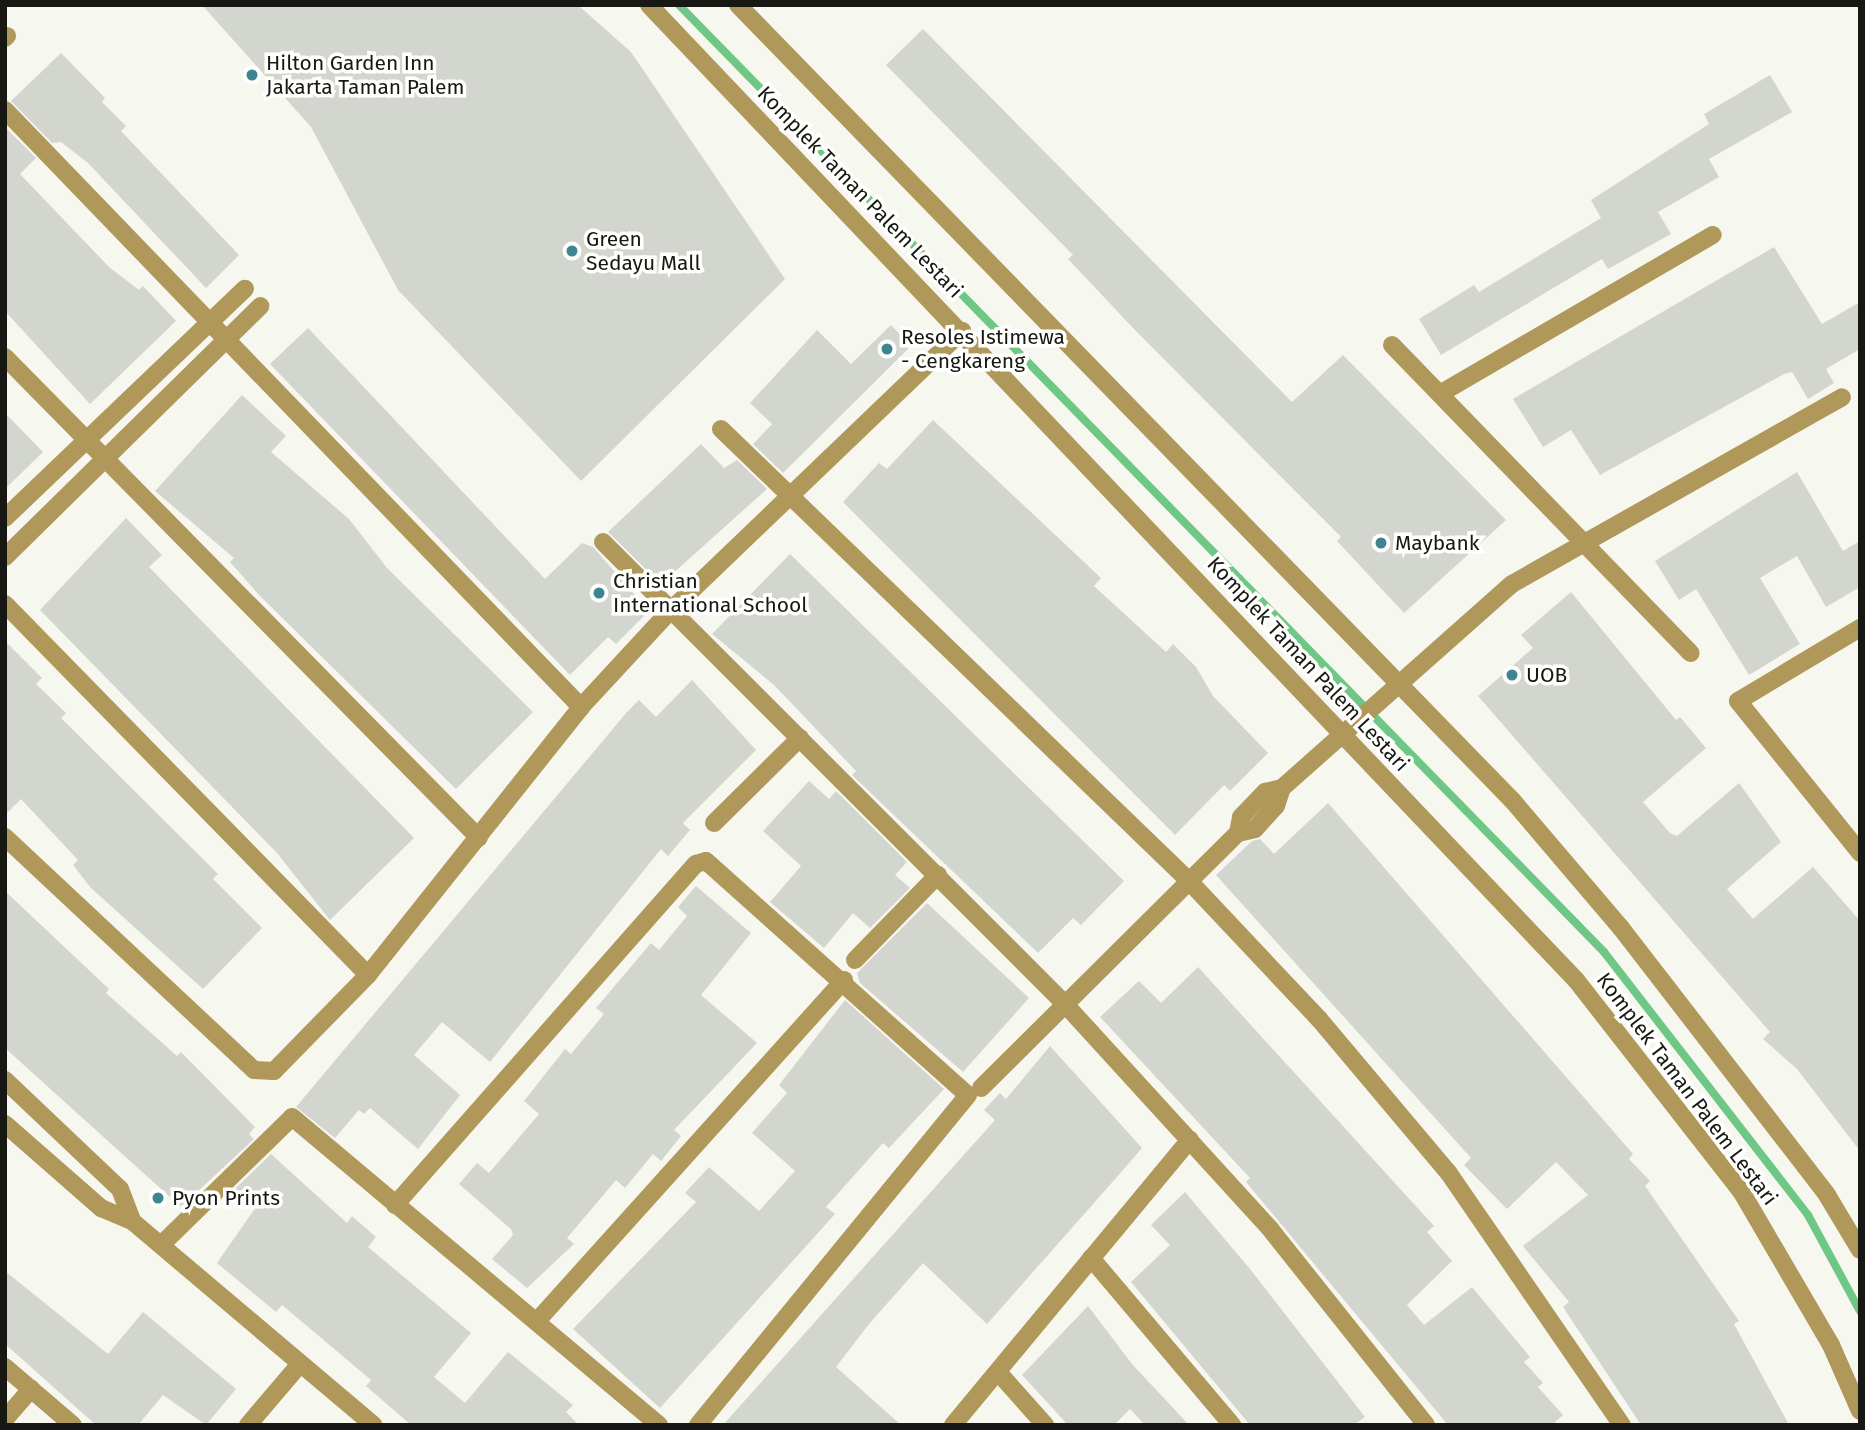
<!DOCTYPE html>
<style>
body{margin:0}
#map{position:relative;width:1865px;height:1430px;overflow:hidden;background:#f6f7ef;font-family:"Fira Sans",sans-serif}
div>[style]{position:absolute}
.stream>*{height:8px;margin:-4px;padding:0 4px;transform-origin:4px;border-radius:4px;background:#6ec784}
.building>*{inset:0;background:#d3d6cf}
.minor>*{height:18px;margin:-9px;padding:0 9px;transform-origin:9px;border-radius:9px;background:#b0975a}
.tertiary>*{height:18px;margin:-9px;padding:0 9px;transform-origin:9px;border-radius:9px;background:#b0975a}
.dots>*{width:19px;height:19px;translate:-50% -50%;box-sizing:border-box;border:4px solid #fffffe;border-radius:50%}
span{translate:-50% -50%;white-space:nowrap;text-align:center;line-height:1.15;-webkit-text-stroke:7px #fffffe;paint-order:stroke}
.poi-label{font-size:21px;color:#171714}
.left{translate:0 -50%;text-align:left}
.street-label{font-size:21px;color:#171714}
.frame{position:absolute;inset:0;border:7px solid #171714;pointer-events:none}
</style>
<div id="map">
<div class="stream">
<div style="left:679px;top:5px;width:1324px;rotate:45.67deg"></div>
<div style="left:1604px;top:952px;width:333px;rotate:52.2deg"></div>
<div style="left:1808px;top:1215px;width:109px;rotate:61.6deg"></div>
</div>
<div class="building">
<div style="clip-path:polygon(202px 5px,578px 5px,631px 52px,785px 279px,581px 481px,398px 290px,311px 127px)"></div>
<div style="clip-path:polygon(923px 29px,1292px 402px,1343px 355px,1506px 520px,1404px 613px,1337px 541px,1341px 537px,1133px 328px,1068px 259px,1073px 255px,886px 65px)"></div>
<div style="clip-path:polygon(61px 53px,105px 98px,102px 102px,126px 126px,121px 131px,239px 255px,206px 288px,88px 163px,61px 142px,52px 143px,11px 101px)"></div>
<div style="clip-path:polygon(1770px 75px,1792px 112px,1709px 159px,1719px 177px,1658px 212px,1671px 234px,1608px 269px,1602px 259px,1441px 355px,1419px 319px,1474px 285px,1479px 292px,1601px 218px,1591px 200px,1709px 124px,1704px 114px)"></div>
<div style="clip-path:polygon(5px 127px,36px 158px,20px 174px,109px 267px,139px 290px,143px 286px,176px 321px,90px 404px,5px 311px)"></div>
<div style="clip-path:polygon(1774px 247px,1822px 324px,1860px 302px,1860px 349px,1826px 369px,1834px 383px,1808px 399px,1792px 372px,1784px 374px,1600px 475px,1571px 430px,1543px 447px,1513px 399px)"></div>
<div style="clip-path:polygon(891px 325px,911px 346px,783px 473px,753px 444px,772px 424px,750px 403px,817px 330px,851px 364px)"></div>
<div style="clip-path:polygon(308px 328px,545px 579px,582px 543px,593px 547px,649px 611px,616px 644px,608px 637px,570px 675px,270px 364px)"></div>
<div style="clip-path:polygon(242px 395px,286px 436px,271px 452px,349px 519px,387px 568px,533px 712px,456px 789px,259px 595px,230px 562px,234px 558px,155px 491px)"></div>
<div style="clip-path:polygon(5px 413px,43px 452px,5px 489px)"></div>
<div style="clip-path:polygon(933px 420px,1101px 578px,1094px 586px,1166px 652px,1173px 644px,1196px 667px,1213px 696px,1268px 753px,1230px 791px,1224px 785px,1175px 835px,843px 502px,879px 463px,887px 469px)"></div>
<div style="clip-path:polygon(701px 444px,724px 468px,737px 460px,767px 489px,661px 584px,608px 532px)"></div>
<div style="clip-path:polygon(1797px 472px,1843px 551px,1860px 541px,1860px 587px,1826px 607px,1797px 556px,1760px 578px,1800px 644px,1749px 675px,1696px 589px,1679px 600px,1655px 561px)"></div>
<div style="clip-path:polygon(126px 518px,162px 555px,149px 567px,414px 838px,330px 920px,277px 853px,40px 610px)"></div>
<div style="clip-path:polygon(790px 554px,1124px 881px,1081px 925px,1073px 918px,1038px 953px,852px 775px,856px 771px,774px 685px,712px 634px)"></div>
<div style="clip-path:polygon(1571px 592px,1676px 720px,1680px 717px,1706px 748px,1643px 802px,1670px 833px,1677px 836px,1739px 783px,1781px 842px,1727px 889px,1753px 919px,1813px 867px,1860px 921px,1860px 1151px,1797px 1069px,1763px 1039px,1770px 1032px,1478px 696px,1533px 648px,1521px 635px)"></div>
<div style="clip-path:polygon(5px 641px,42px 678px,36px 684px,66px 713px,61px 718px,218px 874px,213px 879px,262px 928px,203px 989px,91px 888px,73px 865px,78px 860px,21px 799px,5px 815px)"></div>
<div style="clip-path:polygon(692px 680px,756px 750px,683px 823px,690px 830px,668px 856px,661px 849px,490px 1062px,442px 1022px,414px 1055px,460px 1095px,418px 1149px,370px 1108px,364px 1114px,359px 1110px,335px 1138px,296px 1107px,627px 712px,639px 700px,656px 717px)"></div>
<div style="clip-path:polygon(809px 781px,829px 799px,836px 791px,907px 862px,895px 875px,910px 888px,870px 928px,853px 913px,824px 948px,770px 902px,801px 866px,763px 831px)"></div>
<div style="clip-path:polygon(1328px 803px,1633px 1154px,1629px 1159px,1650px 1181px,1645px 1186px,1739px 1321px,1734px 1324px,1789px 1425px,1641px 1425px,1563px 1307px,1569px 1302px,1523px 1246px,1588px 1195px,1556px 1162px,1507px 1209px,1464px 1165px,1471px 1158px,1216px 875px,1252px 841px,1260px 839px,1274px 854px)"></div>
<div style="clip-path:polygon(696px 886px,751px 933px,701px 995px,757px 1043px,674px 1130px,681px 1136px,661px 1161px,653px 1154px,625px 1188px,616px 1180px,567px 1238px,574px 1244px,527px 1288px,492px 1259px,513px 1235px,511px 1229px,459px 1184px,477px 1163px,489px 1173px,539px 1114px,524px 1101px,565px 1049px,571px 1054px,604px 1014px,596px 1008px,651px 943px,659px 950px,687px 916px,678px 907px)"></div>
<div style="clip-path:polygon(5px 891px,109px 989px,106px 993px,177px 1056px,181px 1052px,255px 1127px,249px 1134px,254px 1139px,181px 1207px,5px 1048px)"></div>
<div style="clip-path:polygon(927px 903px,1029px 998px,963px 1072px,860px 983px,857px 973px)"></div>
<div style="clip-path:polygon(1198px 967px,1434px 1226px,1427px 1232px,1452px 1261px,1407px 1305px,1424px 1325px,1472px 1287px,1530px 1357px,1524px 1362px,1543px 1383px,1538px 1387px,1563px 1415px,1552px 1425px,1448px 1425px,1246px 1182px,1250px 1178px,1100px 1017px,1139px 981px,1161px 1003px)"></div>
<div style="clip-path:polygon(845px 1000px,944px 1089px,889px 1148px,883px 1143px,826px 1207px,835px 1214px,660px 1408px,573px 1329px,696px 1202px,685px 1193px,709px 1167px,759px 1211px,795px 1171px,752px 1133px,787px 1093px,779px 1085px)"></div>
<div style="clip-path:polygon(1050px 1046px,1142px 1148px,1116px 1178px,987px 1324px,923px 1263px,869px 1324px,836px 1367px,901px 1425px,723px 1425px,995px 1120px,984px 1110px,1000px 1093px,1006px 1099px)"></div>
<div style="clip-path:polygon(271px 1154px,347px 1223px,352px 1216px,376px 1237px,368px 1247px,471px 1333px,434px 1377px,465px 1403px,508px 1352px,573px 1405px,566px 1412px,579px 1425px,411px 1425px,366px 1386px,371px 1380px,282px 1305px,276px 1312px,217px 1263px,256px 1207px,235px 1189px)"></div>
<div style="clip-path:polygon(1185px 1192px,1250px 1269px,1365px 1417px,1354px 1425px,1250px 1425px,1131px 1282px,1170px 1245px,1151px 1225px)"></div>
<div style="clip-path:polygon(5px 1271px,108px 1354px,143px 1312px,236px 1389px,206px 1425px,163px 1395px,138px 1425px,96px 1425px,5px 1344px)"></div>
<div style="clip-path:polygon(1088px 1306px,1132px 1364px,1189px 1425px,1145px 1425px,1130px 1409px,1114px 1425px,1068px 1425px,1022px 1375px)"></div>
</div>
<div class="minor">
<div style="left:5px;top:38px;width:3px;rotate:-45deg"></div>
<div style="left:5px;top:110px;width:830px;rotate:46.03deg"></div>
<div style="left:1392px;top:345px;width:429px;rotate:45.9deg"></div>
<div style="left:5px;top:357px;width:675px;rotate:45.42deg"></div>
<div style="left:1443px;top:392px;width:312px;rotate:-30.2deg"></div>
<div style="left:721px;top:429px;width:649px;rotate:44deg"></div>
<div style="left:1188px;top:880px;width:191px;rotate:46.7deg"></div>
<div style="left:1319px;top:1019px;width:200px;rotate:49.9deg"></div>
<div style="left:1448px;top:1172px;width:307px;rotate:55.5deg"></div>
<div style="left:5px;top:518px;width:332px;rotate:-43.7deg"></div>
<div style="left:603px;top:542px;width:652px;rotate:45deg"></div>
<div style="left:1064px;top:1003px;width:307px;rotate:47.6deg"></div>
<div style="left:1271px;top:1230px;width:249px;rotate:51.5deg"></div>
<div style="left:5px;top:557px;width:358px;rotate:-44.5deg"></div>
<div style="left:5px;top:604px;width:519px;rotate:45.62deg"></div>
<div style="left:1860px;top:628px;width:142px;rotate:149.1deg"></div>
<div style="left:1738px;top:701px;width:195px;rotate:51.2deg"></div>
<div style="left:714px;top:823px;width:121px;rotate:-44.7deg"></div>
<div style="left:1238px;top:833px;width:16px;rotate:-79deg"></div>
<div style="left:1241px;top:817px;width:35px;rotate:-46deg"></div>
<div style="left:1265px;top:792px;width:17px;rotate:-13deg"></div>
<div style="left:1282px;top:788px;width:307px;rotate:-41.6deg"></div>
<div style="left:1512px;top:584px;width:379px;rotate:-29.5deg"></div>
<div style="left:5px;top:837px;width:341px;rotate:43.1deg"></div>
<div style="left:254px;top:1070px;width:20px;rotate:3deg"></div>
<div style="left:274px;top:1071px;width:134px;rotate:-45.6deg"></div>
<div style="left:368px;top:975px;width:342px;rotate:-51.5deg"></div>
<div style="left:581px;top:707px;width:131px;rotate:-47.2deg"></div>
<div style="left:670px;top:611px;width:405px;rotate:-43.8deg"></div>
<div style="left:855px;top:960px;width:119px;rotate:-45.7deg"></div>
<div style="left:5px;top:1080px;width:158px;rotate:43.5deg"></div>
<div style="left:120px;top:1189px;width:34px;rotate:69deg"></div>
<div style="left:981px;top:1088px;width:362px;rotate:-44.8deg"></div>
<div style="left:1238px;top:833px;width:17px;rotate:-13deg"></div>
<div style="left:1255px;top:829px;width:31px;rotate:-48deg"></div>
<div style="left:1276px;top:806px;width:19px;rotate:-72deg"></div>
<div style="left:5px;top:1124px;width:128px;rotate:41.2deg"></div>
<div style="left:101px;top:1208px;width:34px;rotate:23deg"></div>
<div style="left:132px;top:1221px;width:316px;rotate:40.2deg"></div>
<div style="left:395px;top:1205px;width:455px;rotate:-48.6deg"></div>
<div style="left:696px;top:864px;width:10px;rotate:-17deg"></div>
<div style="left:706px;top:861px;width:351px;rotate:41.8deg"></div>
<div style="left:968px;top:1095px;width:426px;rotate:129.3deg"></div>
<div style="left:161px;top:1245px;width:183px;rotate:-44.3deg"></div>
<div style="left:292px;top:1117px;width:479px;rotate:40deg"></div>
<div style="left:1091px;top:1258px;width:219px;rotate:49.8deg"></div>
<div style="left:537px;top:1321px;width:459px;rotate:-48deg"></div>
<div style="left:5px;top:1367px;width:89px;rotate:40.5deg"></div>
<div style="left:998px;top:1372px;width:71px;rotate:48.4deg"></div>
<div style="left:5px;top:1419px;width:40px;rotate:-49deg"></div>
<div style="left:248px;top:1425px;width:80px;rotate:-49.6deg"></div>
<div style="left:953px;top:1425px;width:371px;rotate:-50.3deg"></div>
</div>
<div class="tertiary">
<div style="left:649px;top:5px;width:1345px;rotate:46.45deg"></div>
<div style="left:1576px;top:980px;width:268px;rotate:52deg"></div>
<div style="left:1741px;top:1191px;width:178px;rotate:59.7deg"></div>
<div style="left:1831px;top:1345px;width:72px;rotate:66.3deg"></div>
<div style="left:738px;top:5px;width:1110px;rotate:45.77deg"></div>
<div style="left:1512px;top:800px;width:168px;rotate:49.6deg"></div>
<div style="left:1621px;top:928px;width:337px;rotate:52.3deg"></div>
<div style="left:1827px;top:1195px;width:64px;rotate:59deg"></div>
</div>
<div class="dots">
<div style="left:252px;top:75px;background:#3f8491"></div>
<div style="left:572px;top:251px;background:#3f8491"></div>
<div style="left:887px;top:349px;background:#3f8491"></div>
<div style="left:1381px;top:543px;background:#3f8491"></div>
<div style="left:599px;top:593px;background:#3f8491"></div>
<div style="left:1512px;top:675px;background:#3f8491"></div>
<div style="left:158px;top:1198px;background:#3f8491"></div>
</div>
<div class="poi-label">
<span class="left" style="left:266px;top:75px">Hilton Garden Inn<br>Jakarta Taman Palem</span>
<span class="left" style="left:586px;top:251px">Green<br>Sedayu Mall</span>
<span class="left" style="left:901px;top:349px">Resoles Istimewa<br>- Cengkareng</span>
<span class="left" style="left:1395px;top:543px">Maybank</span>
<span class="left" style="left:613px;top:593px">Christian<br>International School</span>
<span class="left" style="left:1526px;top:675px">UOB</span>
<span class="left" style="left:172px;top:1198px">Pyon Prints</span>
</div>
<div class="street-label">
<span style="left:860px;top:192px;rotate:46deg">Komplek Taman Palem Lestari</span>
<span style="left:1308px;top:664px;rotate:47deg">Komplek Taman Palem Lestari</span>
<span style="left:1687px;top:1089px;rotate:53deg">Komplek Taman Palem Lestari</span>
</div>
<div class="frame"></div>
</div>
